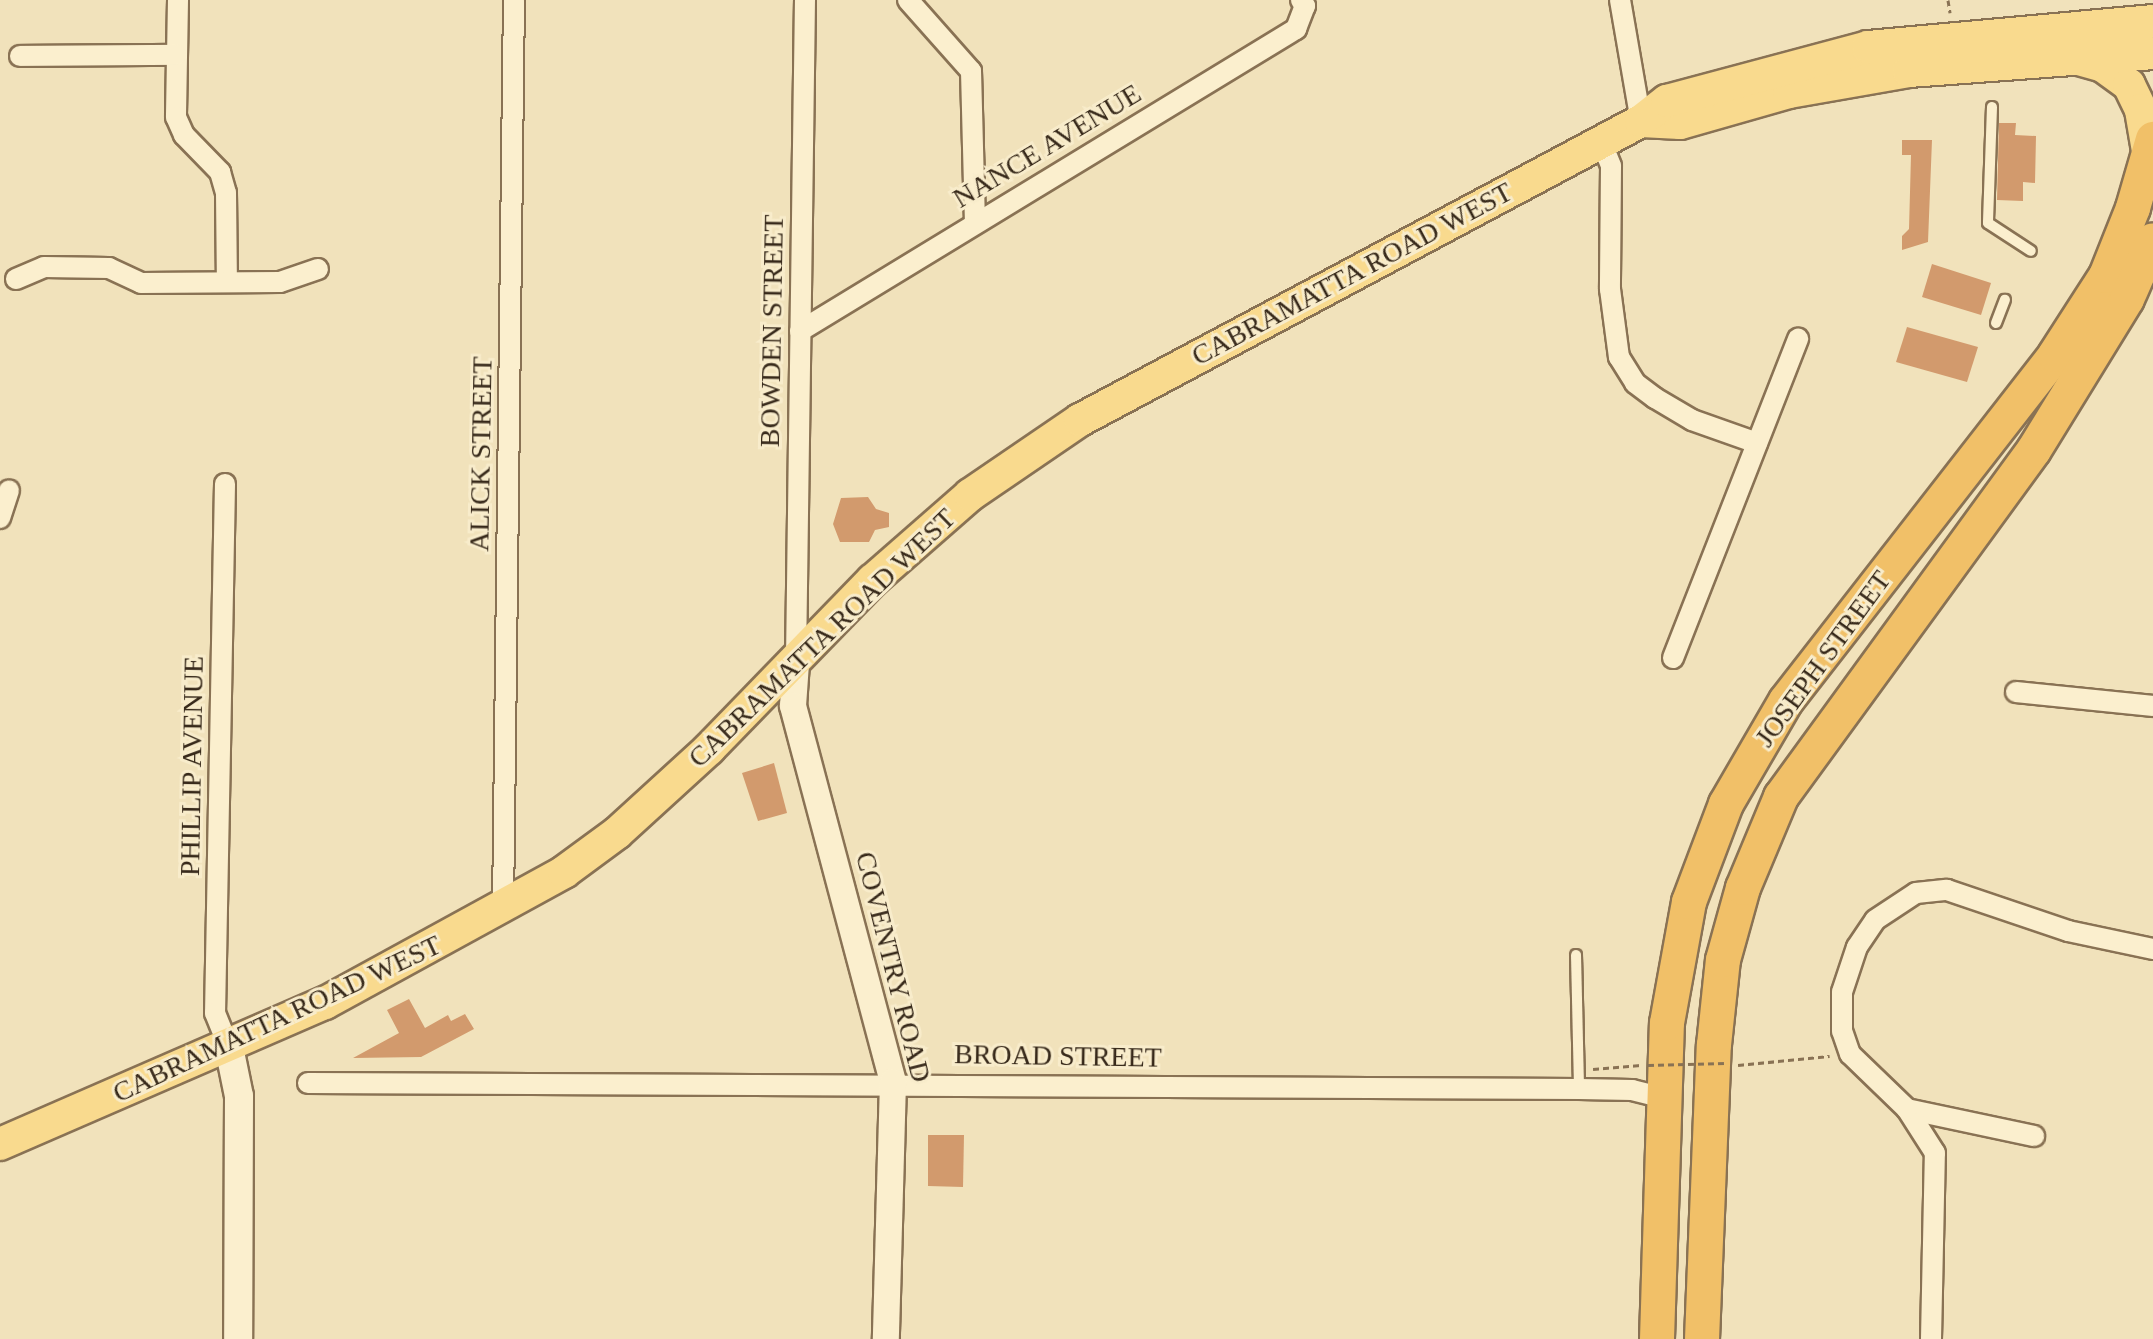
<!DOCTYPE html>
<style>
body{margin:0}
#map{position:relative;width:2153px;height:1339px;overflow:hidden;background:#f1e2bb;font-family:"Times New Roman",serif}
div>[style]{position:absolute}
.building>*{inset:0;background:#d29a6d}
.path>*{height:3px;margin-top:-1.5px;transform-origin:0;background:repeating-linear-gradient(90deg,#897254 0 6px,transparent 0 10px)}
.roads{filter:drop-shadow(2px 0 #897254) drop-shadow(-2px 0 #897254) drop-shadow(0 2px #897254) drop-shadow(0 -2px #897254)}
.service>*{height:10px;margin:-5px;padding:0 5px;transform-origin:5px;border-radius:5px;background:#fbefce}
.minor>*{height:20px;margin:-10px;padding:0 10px;transform-origin:10px;border-radius:10px;background:#fbefce}
.tertiary>*{height:26px;margin:-13px;padding:0 13px;transform-origin:13px;border-radius:13px;background:#fbefce}
.secondary>*{height:28px;margin:-14px;padding:0 14px;transform-origin:14px;border-radius:14px;background:#fbefce}
.primary>*{height:32px;margin:-16px;padding:0 16px;transform-origin:16px;border-radius:16px;background:#f9da8e}
.trunk>*{height:34px;margin:-17px;padding:0 17px;transform-origin:17px;border-radius:17px;background:#f1c068}
.path-bridge>*{height:3px;margin-top:-1.5px;transform-origin:0;background:repeating-linear-gradient(90deg,#897254 0 6px,transparent 0 10px)}
span{translate:-50% -50%;white-space:nowrap;text-align:center;line-height:1.15;-webkit-text-stroke:6px #f8eccb;paint-order:stroke}
.street-label{font-size:28px;color:#37291a}
</style>
<div id="map">
<div class="building">
<div style="clip-path:polygon(1999px 123px,2016px 123px,2015px 135px,2036px 136px,2035px 183px,2023px 182px,2023px 201px,1997px 200px)"></div>
<div style="clip-path:polygon(1902px 140px,1932px 140px,1928px 242px,1902px 250px,1902px 236px,1909px 229px,1911px 155px,1902px 155px)"></div>
<div style="clip-path:polygon(1932px 264px,1991px 283px,1981px 315px,1922px 297px)"></div>
<div style="clip-path:polygon(1907px 327px,1978px 347px,1967px 382px,1896px 362px)"></div>
<div style="clip-path:polygon(868px 497px,876px 509px,889px 513px,889px 527px,875px 530px,869px 542px,840px 542px,833px 524px,841px 498px)"></div>
<div style="clip-path:polygon(774px 763px,787px 813px,758px 821px,742px 773px)"></div>
<div style="clip-path:polygon(409px 999px,425px 1028px,448px 1015px,451px 1021px,465px 1014px,474px 1029px,421px 1057px,353px 1058px,399px 1033px,387px 1010px)"></div>
<div style="clip-path:polygon(928px 1135px,964px 1135px,963px 1187px,928px 1186px)"></div>
</div>
<div class="path">
<div style="left:1948px;top:0;width:13px;rotate:81deg"></div>
<div style="left:1738px;top:1065px;width:92px;rotate:-5.6deg"></div>
<div style="left:1593px;top:1069px;width:48px;rotate:-4.8deg"></div>
</div>
<div class="roads">
<div class="service">
<div style="left:1992px;top:107px;width:116px;rotate:92deg"></div>
<div style="left:1988px;top:223px;width:51px;rotate:33.1deg"></div>
<div style="left:1996px;top:323px;width:25px;rotate:-69deg"></div>
<div style="left:1576px;top:955px;width:134px;rotate:88.7deg"></div>
</div>
<div class="minor">
<div style="left:178px;top:0;width:117px;rotate:91deg"></div>
<div style="left:176px;top:117px;width:20px;rotate:66deg"></div>
<div style="left:184px;top:135px;width:52px;rotate:45.8deg"></div>
<div style="left:220px;top:172px;width:22px;rotate:74deg"></div>
<div style="left:226px;top:193px;width:89px;rotate:89.4deg"></div>
<div style="left:908px;top:0;width:95px;rotate:48.4deg"></div>
<div style="left:971px;top:71px;width:150px;rotate:88.5deg"></div>
<div style="left:1620px;top:0;width:123px;rotate:80.2deg"></div>
<div style="left:20px;top:56px;width:156px;rotate:-0.4deg"></div>
<div style="left:1601px;top:141px;width:27px;rotate:68deg"></div>
<div style="left:1611px;top:166px;width:123px;rotate:90.5deg"></div>
<div style="left:1610px;top:289px;width:69px;rotate:82.5deg"></div>
<div style="left:1619px;top:357px;width:31px;rotate:58deg"></div>
<div style="left:1635px;top:383px;width:25px;rotate:37deg"></div>
<div style="left:1655px;top:398px;width:43px;rotate:30.7deg"></div>
<div style="left:1692px;top:420px;width:69px;rotate:19.5deg"></div>
<div style="left:16px;top:279px;width:30px;rotate:-23deg"></div>
<div style="left:44px;top:267px;width:65px;rotate:0.9deg"></div>
<div style="left:109px;top:268px;width:35px;rotate:25deg"></div>
<div style="left:141px;top:283px;width:139px;rotate:-0.4deg"></div>
<div style="left:280px;top:282px;width:40px;rotate:-18.9deg"></div>
<div style="left:800px;top:331px;width:581px;rotate:-31.34deg"></div>
<div style="left:1296px;top:29px;width:25px;rotate:-69deg"></div>
<div style="left:1305px;top:6px;width:7px;rotate:-124deg"></div>
<div style="left:225px;top:484px;width:529px;rotate:91.08deg"></div>
<div style="left:215px;top:1013px;width:37px;rotate:68deg"></div>
<div style="left:0;top:518px;width:29px;rotate:-72deg"></div>
<div style="left:1673px;top:658px;width:343px;rotate:-68.6deg"></div>
<div style="left:796px;top:660px;width:660px;rotate:-89.22deg"></div>
<div style="left:2016px;top:692px;width:138px;rotate:5.8deg"></div>
<div style="left:503px;top:909px;width:909px;rotate:-89.31deg"></div>
<div style="left:308px;top:1083px;width:1271px;rotate:0.27deg"></div>
<div style="left:1579px;top:1089px;width:53px;rotate:1.1deg"></div>
<div style="left:1632px;top:1090px;width:32px;rotate:14deg"></div>
<div style="left:1907px;top:1109px;width:130px;rotate:12deg"></div>
<div style="left:1931px;top:1339px;width:186px;rotate:-88.8deg"></div>
<div style="left:1935px;top:1153px;width:52px;rotate:-122.5deg"></div>
<div style="left:1907px;top:1109px;width:79px;rotate:-136deg"></div>
<div style="left:1850px;top:1054px;width:24px;rotate:-109deg"></div>
<div style="left:1842px;top:1031px;width:39px;rotate:-90deg"></div>
<div style="left:1842px;top:992px;width:47px;rotate:-71.6deg"></div>
<div style="left:1857px;top:947px;width:32px;rotate:-56deg"></div>
<div style="left:1875px;top:920px;width:49px;rotate:-33.4deg"></div>
<div style="left:1916px;top:893px;width:31px;rotate:-6deg"></div>
<div style="left:1947px;top:890px;width:128px;rotate:18.7deg"></div>
<div style="left:2068px;top:931px;width:87px;rotate:12deg"></div>
</div>
<div class="tertiary">
<div style="left:796px;top:663px;width:43px;rotate:94deg"></div>
<div style="left:793px;top:706px;width:389px;rotate:75.1deg"></div>
<div style="left:893px;top:1082px;width:257px;rotate:91.6deg"></div>
</div>
<div class="secondary">
<div style="left:229px;top:1047px;width:50px;rotate:78.5deg"></div>
<div style="left:239px;top:1096px;width:243px;rotate:90.2deg"></div>
</div>
<div class="primary">
<div style="left:2079px;top:59px;width:25px;rotate:16deg"></div>
<div style="left:2103px;top:66px;width:32px;rotate:36deg"></div>
<div style="left:2129px;top:85px;width:28px;rotate:64deg"></div>
<div style="left:2141px;top:110px;width:48px;rotate:80.3deg"></div>
<div style="left:1641px;top:121px;width:39px;rotate:3deg"></div>
<div style="left:1680px;top:123px;width:113px;rotate:-15.9deg"></div>
<div style="left:1789px;top:92px;width:122px;rotate:-9.9deg"></div>
<div style="left:1909px;top:71px;width:245px;rotate:-4.2deg"></div>
<div style="left:0;top:1144px;width:354px;rotate:-23.5deg"></div>
<div style="left:325px;top:1003px;width:273px;rotate:-28.7deg"></div>
<div style="left:564px;top:872px;width:66px;rotate:-36.3deg"></div>
<div style="left:617px;top:833px;width:125px;rotate:-42.4deg"></div>
<div style="left:709px;top:749px;width:235px;rotate:-45.9deg"></div>
<div style="left:873px;top:580px;width:129px;rotate:-41.2deg"></div>
<div style="left:970px;top:495px;width:133px;rotate:-34.3deg"></div>
<div style="left:1080px;top:420px;width:636px;rotate:-28.06deg"></div>
<div style="left:1641px;top:121px;width:33px;rotate:-38deg"></div>
<div style="left:1667px;top:101px;width:208px;rotate:-15deg"></div>
<div style="left:1868px;top:47px;width:286px;rotate:-5.2deg"></div>
</div>
<div class="trunk">
<div style="left:1657px;top:1339px;width:316px;rotate:-88.2deg"></div>
<div style="left:1667px;top:1023px;width:123px;rotate:-79.7deg"></div>
<div style="left:1689px;top:902px;width:105px;rotate:-69.3deg"></div>
<div style="left:1726px;top:804px;width:119px;rotate:-59.8deg"></div>
<div style="left:1786px;top:701px;width:438px;rotate:-52.1deg"></div>
<div style="left:2055px;top:355px;width:94px;rotate:-57.2deg"></div>
<div style="left:2106px;top:276px;width:73px;rotate:-68.3deg"></div>
<div style="left:2133px;top:208px;width:72px;rotate:-73.8deg"></div>
<div style="left:1702px;top:1339px;width:294px;rotate:-87.7deg"></div>
<div style="left:1714px;top:1045px;width:85px;rotate:-84deg"></div>
<div style="left:1723px;top:960px;width:75px;rotate:-74.5deg"></div>
<div style="left:1743px;top:888px;width:99px;rotate:-67.3deg"></div>
<div style="left:1781px;top:797px;width:429px;rotate:-53.9deg"></div>
<div style="left:2034px;top:450px;width:177px;rotate:-58.4deg"></div>
<div style="left:2127px;top:299px;width:64px;rotate:-66.2deg"></div>
</div>
</div>
<div class="path-bridge">
<div style="left:1648px;top:1065px;width:78px;rotate:-1.5deg"></div>
</div>
<div class="street-label">
<span style="left:1047px;top:146px;rotate:-31deg">NANCE AVENUE</span>
<span style="left:1352px;top:274px;rotate:-28deg">CABRAMATTA ROAD WEST</span>
<span style="left:772px;top:331px;rotate:-89deg">BOWDEN STREET</span>
<span style="left:481px;top:454px;rotate:-89deg">ALICK STREET</span>
<span style="left:822px;top:638px;rotate:-44deg">CABRAMATTA ROAD WEST</span>
<span style="left:1823px;top:659px;rotate:-54deg">JOSEPH STREET</span>
<span style="left:192px;top:766px;rotate:-89deg">PHILLIP AVENUE</span>
<span style="left:893px;top:967px;rotate:76deg">COVENTRY ROAD</span>
<span style="left:277px;top:1019px;rotate:-25deg">CABRAMATTA ROAD WEST</span>
<span style="left:1058px;top:1056px;rotate:1deg">BROAD STREET</span>
</div>
</div>
